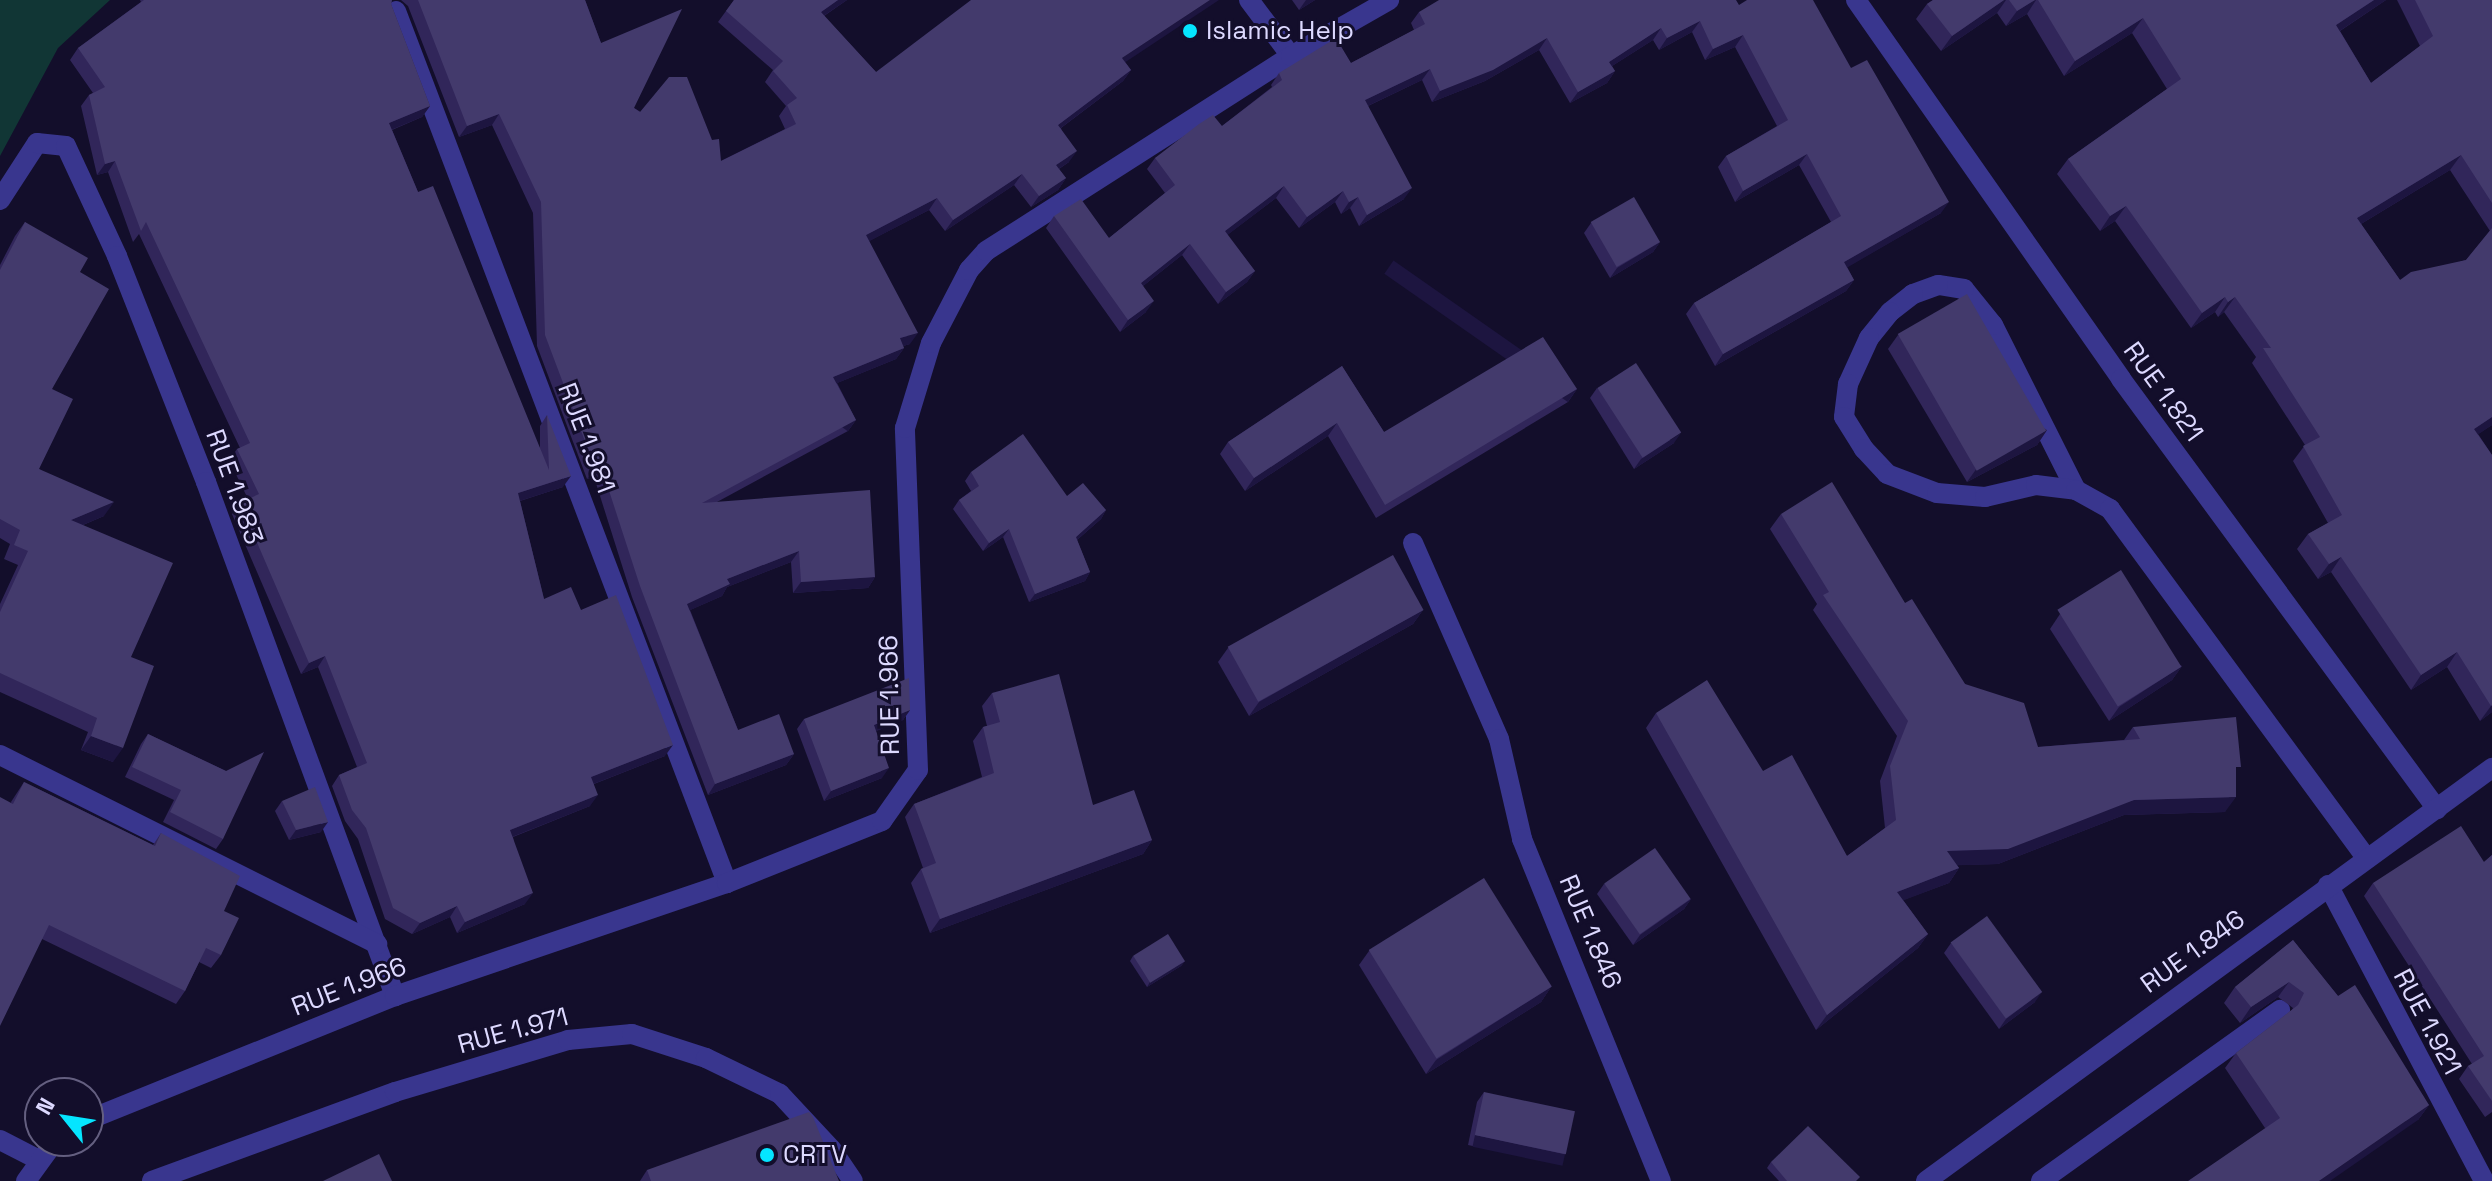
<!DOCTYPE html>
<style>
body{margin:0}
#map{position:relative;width:2492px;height:1181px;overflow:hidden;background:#130e2b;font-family:"Space Grotesk",sans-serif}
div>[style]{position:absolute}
.green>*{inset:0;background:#113635}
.lane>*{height:20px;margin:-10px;padding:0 10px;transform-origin:10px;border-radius:10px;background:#39368e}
.street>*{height:20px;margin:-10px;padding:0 10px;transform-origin:10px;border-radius:10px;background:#39368e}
.wall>*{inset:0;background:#31265a}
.shaded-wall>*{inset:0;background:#1d1540;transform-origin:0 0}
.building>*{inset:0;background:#433a6c;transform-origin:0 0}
.dots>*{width:22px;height:22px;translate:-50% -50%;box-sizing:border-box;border:4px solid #130e2b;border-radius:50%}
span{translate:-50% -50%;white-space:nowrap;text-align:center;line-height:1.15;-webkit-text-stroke:6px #130e2b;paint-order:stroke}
.poi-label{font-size:26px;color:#ddd9ff}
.left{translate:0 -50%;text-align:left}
.street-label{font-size:26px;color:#ddd9ff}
.north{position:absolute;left:24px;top:1077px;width:80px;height:80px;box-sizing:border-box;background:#130e2b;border:2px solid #645f80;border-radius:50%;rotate:300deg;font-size:22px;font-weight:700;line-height:32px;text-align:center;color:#ddd9ff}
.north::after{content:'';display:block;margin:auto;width:28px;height:36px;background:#05e5ff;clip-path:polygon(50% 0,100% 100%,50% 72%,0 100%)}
</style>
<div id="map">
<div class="green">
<i style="clip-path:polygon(0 0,110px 0,58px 48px,0 156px)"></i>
</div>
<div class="lane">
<i style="left:2076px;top:490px;width:185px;rotate:-116.7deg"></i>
<i style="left:1993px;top:325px;width:46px;rotate:-128.9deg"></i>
<i style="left:1964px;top:289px;width:26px;rotate:-171deg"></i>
<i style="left:1938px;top:285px;width:27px;rotate:160deg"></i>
<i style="left:1913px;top:294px;width:29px;rotate:142deg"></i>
<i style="left:1890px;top:312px;width:33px;rotate:129deg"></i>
<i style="left:1869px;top:338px;width:51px;rotate:114.5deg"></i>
<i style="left:1848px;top:384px;width:33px;rotate:97deg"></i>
<i style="left:1844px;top:417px;width:38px;rotate:58deg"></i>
<i style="left:1864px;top:449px;width:34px;rotate:47deg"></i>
<i style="left:1887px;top:474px;width:53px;rotate:20.8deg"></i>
<i style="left:1937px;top:493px;width:48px;rotate:4.8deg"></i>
<i style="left:1985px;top:497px;width:52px;rotate:-13.2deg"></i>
<i style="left:2036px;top:485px;width:40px;rotate:7.1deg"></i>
<i style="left:2076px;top:490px;width:39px;rotate:29deg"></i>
<i style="left:2110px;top:509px;width:434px;rotate:53.7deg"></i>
<i style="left:152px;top:1181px;width:259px;rotate:-20.1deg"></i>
<i style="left:395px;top:1092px;width:181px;rotate:-16.7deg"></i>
<i style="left:568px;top:1040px;width:64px;rotate:-5.4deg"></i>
<i style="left:632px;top:1034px;width:78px;rotate:18deg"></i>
<i style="left:706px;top:1058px;width:82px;rotate:25.9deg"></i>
<i style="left:780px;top:1094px;width:76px;rotate:47.1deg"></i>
<i style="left:832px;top:1150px;width:37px;rotate:56deg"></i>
<i style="left:2041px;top:1181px;width:294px;rotate:-35.6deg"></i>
</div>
<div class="street">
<i style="left:1249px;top:0;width:70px;rotate:53.1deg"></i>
<i style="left:1856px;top:0;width:462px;rotate:55deg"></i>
<i style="left:2121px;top:379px;width:534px;rotate:53.69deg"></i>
<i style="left:396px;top:11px;width:933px;rotate:69.21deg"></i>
<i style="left:0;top:200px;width:68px;rotate:-57deg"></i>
<i style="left:37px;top:143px;width:29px;rotate:6deg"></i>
<i style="left:66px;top:146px;width:121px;rotate:65.1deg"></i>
<i style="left:117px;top:256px;width:243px;rotate:68.5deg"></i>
<i style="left:206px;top:482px;width:548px;rotate:69.81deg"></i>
<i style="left:1413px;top:543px;width:214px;rotate:66.3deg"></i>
<i style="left:1499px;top:739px;width:103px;rotate:77deg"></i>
<i style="left:1522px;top:839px;width:369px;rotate:67.9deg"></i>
<i style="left:0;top:755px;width:422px;rotate:26.6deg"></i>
<i style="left:2328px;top:885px;width:335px;rotate:62.2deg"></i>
<i style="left:88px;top:1120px;width:331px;rotate:-22deg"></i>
<i style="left:395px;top:996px;width:351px;rotate:-18.8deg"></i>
<i style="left:727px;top:883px;width:167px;rotate:-21.8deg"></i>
<i style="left:882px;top:821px;width:62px;rotate:-54.8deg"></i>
<i style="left:918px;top:770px;width:342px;rotate:-92.2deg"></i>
<i style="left:905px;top:428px;width:89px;rotate:-73deg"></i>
<i style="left:931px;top:343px;width:82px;rotate:-62.5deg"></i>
<i style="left:969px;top:270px;width:25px;rotate:-48deg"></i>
<i style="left:986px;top:251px;width:362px;rotate:-32.6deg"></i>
<i style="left:1291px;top:56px;width:113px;rotate:-29.7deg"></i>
<i style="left:0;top:1140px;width:42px;rotate:27.2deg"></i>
<i style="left:26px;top:1181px;width:49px;rotate:-54.1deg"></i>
<i style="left:1926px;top:1181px;width:701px;rotate:-36.12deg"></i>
</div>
<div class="wall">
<i style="clip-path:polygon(140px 0,394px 0,392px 0,391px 4px,430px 106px,422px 117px,392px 130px,418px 192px,540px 449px,540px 426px,547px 415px,563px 487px,520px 501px,544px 599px,581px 610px,665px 756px,594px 784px,590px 806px,513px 837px,525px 904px,457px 933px,450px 917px,412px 934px,385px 919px,358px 839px,345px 821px,332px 786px,339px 775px,357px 767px,318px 667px,301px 674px,232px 514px,240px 503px,248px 499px,229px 460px,237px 449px,240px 448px,139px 234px,133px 242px,108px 172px,97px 175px,81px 106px,89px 95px,93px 93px,70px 60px,78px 48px,141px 2px)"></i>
<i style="clip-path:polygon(401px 0,585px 0,601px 43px,634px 108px,721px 161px,785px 129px,779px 116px,786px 106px,765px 82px,773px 70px,718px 22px,734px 0,847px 0,824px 16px,876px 72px,1125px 62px,1131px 70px,1123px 81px,1061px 128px,1069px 162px,1059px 169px,1066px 178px,1058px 190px,1031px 207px,1014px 185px,945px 231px,929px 210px,869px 241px,910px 344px,903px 346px,904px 348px,896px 359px,837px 383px,856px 420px,848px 431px,717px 502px,875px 577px,868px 588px,793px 593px,791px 562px,727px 587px,722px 596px,690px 610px,738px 730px,794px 754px,786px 765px,708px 795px,632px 597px,594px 477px,587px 479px,537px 346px,533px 213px,492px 125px,459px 137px,408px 6px)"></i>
<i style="clip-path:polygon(1292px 0,1315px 0,1299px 10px)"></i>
<i style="clip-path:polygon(evenodd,1933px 0,2386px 0,2340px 31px,2371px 83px,2420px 46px,2397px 0,2492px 0,2492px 425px,2478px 434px,2492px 455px,2492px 712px,2480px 721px,2447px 667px,2411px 690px,2331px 572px,2318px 579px,2297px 549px,2308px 534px,2328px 523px,2293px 461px,2305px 445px,2252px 363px,2256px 357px,2224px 312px,2218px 317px,2215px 312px,2191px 328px,2115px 221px,2100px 231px,2057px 174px,2068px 159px,2167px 89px,2132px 33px,2064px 76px,2027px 14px,2006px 26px,1997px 13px,1941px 51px,1916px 19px,1927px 4px,1933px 0,2450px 170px,2490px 231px,2466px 260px,2400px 280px,2361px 224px,2450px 170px)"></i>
<i style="clip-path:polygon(1739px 5px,1851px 68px,1941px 213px,1847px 267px,1854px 280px,1846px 291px,1715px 366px,1686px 314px,1694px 303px,1831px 222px,1799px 165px,1735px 202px,1718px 167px,1726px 156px,1777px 126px,1735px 47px,1705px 60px,1692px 32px,1659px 50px,1653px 40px,1612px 66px,1615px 71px,1607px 83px,1570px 103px,1539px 50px,1485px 81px,1432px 102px,1422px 80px,1368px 106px,1404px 199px,1359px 226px,1350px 208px,1341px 214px,1335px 202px,1299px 228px,1276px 198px,1227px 235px,1255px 271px,1247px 282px,1218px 304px,1182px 255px,1143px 286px,1146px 312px,1120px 332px,1046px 228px,1054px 216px,1109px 238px,1165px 193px,1147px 169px,1155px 158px,1222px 126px,1272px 87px,1271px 85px,1279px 73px,1351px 63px,1414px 30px,1411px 23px,1419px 12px)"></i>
<i style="clip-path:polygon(25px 222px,80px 272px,52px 389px,39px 469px,104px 516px,83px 525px,131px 657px,113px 762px,81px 750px,88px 732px,0 692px,0 604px,18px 565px,4px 559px,10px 544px,0 538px,0 265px,15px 236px)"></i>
<i style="clip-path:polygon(1591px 223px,1660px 242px,1653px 252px,1610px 278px,1584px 233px)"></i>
<i style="clip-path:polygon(1898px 335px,2047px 430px,2037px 445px,1967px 482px,1888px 349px)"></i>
<i style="clip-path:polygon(1342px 366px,1384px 432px,1577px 389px,1568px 402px,1376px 518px,1328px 436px,1245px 491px,1220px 454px,1228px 442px)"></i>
<i style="clip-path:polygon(1597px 388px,1674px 443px,1634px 469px,1590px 398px)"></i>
<i style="clip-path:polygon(971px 472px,1067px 496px,1106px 510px,1101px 519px,1077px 540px,1090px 572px,1085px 581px,1029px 602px,1003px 537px,983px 551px,953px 509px,959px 500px,971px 491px,965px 481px)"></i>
<i style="clip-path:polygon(1781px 514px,1905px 603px,1965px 684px,2038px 747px,2124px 740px,2133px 727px,2236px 773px,2225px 812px,2124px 815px,1998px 864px,1957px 865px,1959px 868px,1949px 883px,1903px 900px,1928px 934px,1918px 948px,1816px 1030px,1646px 728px,1656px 713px,1763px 771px,1847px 856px,1885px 828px,1880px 781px,1897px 736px,1813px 610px,1817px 604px,1770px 529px)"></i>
<i style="clip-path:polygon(1423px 610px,1413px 624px,1249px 716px,1218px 662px,1228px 648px)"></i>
<i style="clip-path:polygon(2060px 614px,2182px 666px,2172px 680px,2109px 721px,2050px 629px)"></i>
<i style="clip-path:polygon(992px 693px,1093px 805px,1152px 840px,1143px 854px,930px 933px,911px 883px,921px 869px,923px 868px,905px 817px,914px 804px,982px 777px,973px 741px,983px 727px,987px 726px,982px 706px)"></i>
<i style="clip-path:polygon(910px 710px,903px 720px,876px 731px,882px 778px,824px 801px,797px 729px,804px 719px)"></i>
<i style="clip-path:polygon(148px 734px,226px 771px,223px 839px,216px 849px,163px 822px,174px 800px,125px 777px,141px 744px)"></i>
<i style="clip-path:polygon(24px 782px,153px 845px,161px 833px,224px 911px,221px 955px,211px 968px,199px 962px,185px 991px,176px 1004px,42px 939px,11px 802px)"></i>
<i style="clip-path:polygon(282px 801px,321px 832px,289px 840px,275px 811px)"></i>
<i style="clip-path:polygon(2492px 855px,2492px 1112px,2485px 1117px,2459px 1079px,2468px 1066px,2472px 1064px,2364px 896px,2373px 883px,2484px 862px)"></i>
<i style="clip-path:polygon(1604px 884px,1691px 899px,1684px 909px,1633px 945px,1597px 894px)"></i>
<i style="clip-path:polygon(2293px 940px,2338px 996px,2429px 1105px,2418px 1120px,2265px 1128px,2225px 1068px,2236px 1053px,2292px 1010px,2293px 1008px,2278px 997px,2240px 1023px,2224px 1003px,2235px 987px)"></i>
<i style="clip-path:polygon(1951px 943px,2035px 1002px,1999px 1029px,1944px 953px)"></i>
<i style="clip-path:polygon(1369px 951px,1551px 987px,1541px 1002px,1426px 1074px,1359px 965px)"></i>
<i style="clip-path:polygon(1133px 956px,1185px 961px,1181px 966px,1147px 987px,1130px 961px)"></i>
<i style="clip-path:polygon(1484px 1092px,1565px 1154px,1558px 1164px,1468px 1145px,1477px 1102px)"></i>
<i style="clip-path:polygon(1771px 1162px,1857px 1181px,1779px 1181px,1767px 1168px)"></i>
<i style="clip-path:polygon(647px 1170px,839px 1181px,640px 1181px)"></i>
</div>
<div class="shaded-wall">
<i style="clip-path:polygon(838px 0,847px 0,813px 23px,821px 12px)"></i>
<i style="clip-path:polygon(1210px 0,1219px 0,1115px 69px,1122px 58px)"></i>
<i style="clip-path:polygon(1306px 0,1315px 0,1299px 10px)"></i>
<i style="clip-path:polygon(2004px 0,2006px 0,1997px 13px,1941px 51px,1952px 36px)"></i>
<i style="clip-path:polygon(2035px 0,2036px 0,2027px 14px,2006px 26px,2017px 11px)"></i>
<i style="clip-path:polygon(2374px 0,2386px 0,2326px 40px,2336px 25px)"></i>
<i style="clip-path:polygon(2143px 18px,2132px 33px,2064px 76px,2075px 61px)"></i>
<i style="clip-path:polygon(1700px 21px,1692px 32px,1659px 50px,1667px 38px)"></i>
<i style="clip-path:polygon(1661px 28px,1653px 40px,1601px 73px,1609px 62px)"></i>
<i style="clip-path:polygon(1743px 35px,1735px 47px,1705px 60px,1713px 49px)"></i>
<i style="clip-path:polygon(1547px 38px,1539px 50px,1485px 81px,1432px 102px,1440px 91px)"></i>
<i style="clip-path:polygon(1430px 69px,1422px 80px,1357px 111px,1365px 100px)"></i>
<i style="clip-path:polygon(1131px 70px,1123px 81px,1050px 136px,1058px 125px)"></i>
<i style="clip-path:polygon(1615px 71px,1607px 83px,1570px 103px,1578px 92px)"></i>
<i style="clip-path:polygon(430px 106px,422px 117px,381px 134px,389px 123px)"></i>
<i style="clip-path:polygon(499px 114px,492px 125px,459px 137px,467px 126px)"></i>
<i style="clip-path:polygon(1077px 151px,1069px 162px,1048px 176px,1056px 165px)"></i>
<i style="clip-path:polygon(1807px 154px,1799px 165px,1735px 202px,1743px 191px)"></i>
<i style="clip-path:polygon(2461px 155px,2450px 170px,2346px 233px,2357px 218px)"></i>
<i style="clip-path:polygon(115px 161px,108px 172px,97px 175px,105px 164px)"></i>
<i style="clip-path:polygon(1022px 174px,1014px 185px,945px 231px,953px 220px)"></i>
<i style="clip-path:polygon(1066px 178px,1058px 190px,1031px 207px,1039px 196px)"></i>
<i style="clip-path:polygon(1284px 186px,1276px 198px,1217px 243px,1225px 231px)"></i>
<i style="clip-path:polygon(1412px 188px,1404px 199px,1359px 226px,1367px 215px)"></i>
<i style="clip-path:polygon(1343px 191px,1335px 202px,1299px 228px,1307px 217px)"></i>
<i style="clip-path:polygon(1358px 197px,1350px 208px,1341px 214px,1349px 202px)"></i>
<i style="clip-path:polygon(937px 198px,929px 210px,858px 247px,866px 235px)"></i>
<i style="clip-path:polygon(1949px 202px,1941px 213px,1836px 274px,1844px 262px)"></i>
<i style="clip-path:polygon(2126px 206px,2115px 221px,2100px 231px,2110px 216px)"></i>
<i style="clip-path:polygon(1660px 242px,1653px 252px,1610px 278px,1617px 268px)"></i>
<i style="clip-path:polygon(1190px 244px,1182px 255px,1133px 294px,1141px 283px)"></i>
<i style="clip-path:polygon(1255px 271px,1247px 282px,1218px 304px,1226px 292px)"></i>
<i style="clip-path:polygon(1854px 280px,1846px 291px,1715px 366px,1723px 354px)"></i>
<i style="clip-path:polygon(2225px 297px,2215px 312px,2191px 328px,2202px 313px)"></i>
<i style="clip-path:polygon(2235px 297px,2224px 312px,2218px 317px,2228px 302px)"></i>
<i style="clip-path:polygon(1154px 301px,1146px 312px,1120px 332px,1128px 320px)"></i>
<i style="clip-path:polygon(918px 333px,910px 344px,892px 349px,900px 338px)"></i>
<i style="clip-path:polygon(904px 348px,896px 359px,825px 388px,833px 377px)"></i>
<i style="left:1577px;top:389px;width:16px;height:224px;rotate:125deg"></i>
<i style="clip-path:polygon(2492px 417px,2492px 425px,2464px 444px,2474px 429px)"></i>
<i style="left:856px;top:420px;width:14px;height:175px;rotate:126deg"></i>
<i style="clip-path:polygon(1337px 423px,1328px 436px,1245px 491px,1254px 478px)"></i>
<i style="clip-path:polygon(2047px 430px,2037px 445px,1967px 482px,1977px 468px)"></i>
<i style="clip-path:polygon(1681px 433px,1674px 443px,1634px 469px,1641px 459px)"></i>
<i style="clip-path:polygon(601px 466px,594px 477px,587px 479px,595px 468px)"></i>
<i style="clip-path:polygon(571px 476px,563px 487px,510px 504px,518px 493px)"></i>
<i style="clip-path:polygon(114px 502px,104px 516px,61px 534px,71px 520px)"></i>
<i style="clip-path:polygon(1106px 510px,1101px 519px,1070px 546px,1076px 537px)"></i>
<i style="clip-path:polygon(1009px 529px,1003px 537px,983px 551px,989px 543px)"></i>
<i style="clip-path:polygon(799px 551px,791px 562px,727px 587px,722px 596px,679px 615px,687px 604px,727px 579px)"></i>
<i style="clip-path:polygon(2341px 557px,2331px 572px,2318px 579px,2329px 564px)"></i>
<i style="clip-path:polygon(1090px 572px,1085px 581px,1029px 602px,1035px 594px)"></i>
<i style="clip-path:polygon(875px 577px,868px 588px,793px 593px,801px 582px)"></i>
<i style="clip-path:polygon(1423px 610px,1413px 624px,1249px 716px,1259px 702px)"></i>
<i style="clip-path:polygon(2457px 652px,2447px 667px,2411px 690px,2421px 675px)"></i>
<i style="clip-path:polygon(325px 656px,318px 667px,301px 674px,309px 663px)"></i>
<i style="clip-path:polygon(2182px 666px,2172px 680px,2109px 721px,2119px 707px)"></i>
<i style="clip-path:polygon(2492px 705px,2492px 712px,2480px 721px,2491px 706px)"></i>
<i style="clip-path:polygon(910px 710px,903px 720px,867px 735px,874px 725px)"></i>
<i style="clip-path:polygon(91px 736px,123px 748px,113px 762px,81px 750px)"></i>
<i style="clip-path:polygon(673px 745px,665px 756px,583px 788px,591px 777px)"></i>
<i style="clip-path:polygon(794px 754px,786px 765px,708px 795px,715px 784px)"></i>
<i style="clip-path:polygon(889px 768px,882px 778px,824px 801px,831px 791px)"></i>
<i style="clip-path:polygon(598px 795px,590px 806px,502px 841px,510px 830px)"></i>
<i style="clip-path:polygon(2236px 797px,2225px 812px,2124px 815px,1998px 864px,1937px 866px,1947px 851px,2134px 800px)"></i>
<i style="clip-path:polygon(328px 822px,321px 832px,289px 840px,296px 830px)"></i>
<i style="clip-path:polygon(1152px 840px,1143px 854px,930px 933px,940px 919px)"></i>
<i style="clip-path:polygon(1959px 868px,1949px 883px,1886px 907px,1897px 892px)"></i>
<i style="clip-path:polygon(533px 893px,525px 904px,457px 933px,465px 922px)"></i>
<i style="clip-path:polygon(1691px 899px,1684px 909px,1633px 945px,1640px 935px)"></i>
<i style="clip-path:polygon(457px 906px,450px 917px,412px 934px,420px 923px)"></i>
<i style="clip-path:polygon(1928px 934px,1918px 948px,1816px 1030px,1827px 1015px)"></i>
<i style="clip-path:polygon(1185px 961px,1181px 966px,1147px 987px,1150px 982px)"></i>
<i style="clip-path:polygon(2289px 982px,2278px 997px,2240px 1023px,2251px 1007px)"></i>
<i style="clip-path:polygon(1551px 987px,1541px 1002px,1426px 1074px,1436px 1060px)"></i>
<i style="clip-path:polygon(2042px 992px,2035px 1002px,1999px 1029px,2006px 1019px)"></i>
<i style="clip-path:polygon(2429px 1105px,2418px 1120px,2330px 1181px,2319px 1181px)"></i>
<i style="left:1475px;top:1135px;width:92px;height:12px;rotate:12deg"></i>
</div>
<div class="building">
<i style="clip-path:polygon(144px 0,392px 0,391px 4px,430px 106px,389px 123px,418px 192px,433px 186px,549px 470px,547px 415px,571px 476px,518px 493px,544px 599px,571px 587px,581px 610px,616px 595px,673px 745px,591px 777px,598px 795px,510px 830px,533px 893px,465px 922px,457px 906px,420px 923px,393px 908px,366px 828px,352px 810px,339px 775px,367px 763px,325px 656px,309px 663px,240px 503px,259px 494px,237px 449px,250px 443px,146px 222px,141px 231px,115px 161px,105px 164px,89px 95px,105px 87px,78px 48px)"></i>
<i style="clip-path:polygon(418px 0,585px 0,601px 43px,682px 9px,634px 108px,640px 112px,669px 77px,687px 77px,712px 140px,719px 139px,721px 161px,796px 124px,787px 105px,797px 98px,773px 71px,783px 61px,726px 11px,734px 0,838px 0,821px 12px,876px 72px,971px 0,1210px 0,1122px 58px,1131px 70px,1058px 125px,1077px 151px,1056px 165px,1066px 178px,1039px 196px,1022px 174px,953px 220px,937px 198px,866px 235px,918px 333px,900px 338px,904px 348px,833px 377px,856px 420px,702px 503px,870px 490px,875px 577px,801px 582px,799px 551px,727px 579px,730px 584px,687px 604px,738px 730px,779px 714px,794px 754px,715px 784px,640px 586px,601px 466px,595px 468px,545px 335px,541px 202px,499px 114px,467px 126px)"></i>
<i style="clip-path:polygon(1439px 0,1736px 0,1739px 5px,1747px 0,1813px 0,1851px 68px,1867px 60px,1949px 202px,1844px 262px,1854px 280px,1723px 354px,1694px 303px,1841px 216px,1807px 154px,1743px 191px,1726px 156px,1788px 120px,1743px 35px,1713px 49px,1700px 21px,1667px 38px,1661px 28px,1609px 62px,1615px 71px,1578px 92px,1547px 38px,1493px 70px,1440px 91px,1430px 69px,1365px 100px,1412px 188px,1367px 215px,1358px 197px,1349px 202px,1343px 191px,1307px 217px,1284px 186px,1225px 231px,1255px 271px,1226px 292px,1190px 244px,1141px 283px,1154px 301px,1128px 320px,1054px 216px,1081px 199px,1109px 238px,1175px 185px,1155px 158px,1199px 124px,1213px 115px,1222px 126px,1282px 80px,1279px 73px,1336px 38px,1351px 63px,1425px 24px,1419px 12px)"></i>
<i style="clip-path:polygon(1933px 0,2004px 0,1952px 36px,1927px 4px)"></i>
<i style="clip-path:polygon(2009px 0,2035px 0,2017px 11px)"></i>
<i style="clip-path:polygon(2038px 0,2374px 0,2336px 25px,2371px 83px,2433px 36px,2415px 0,2492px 0,2492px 203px,2461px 155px,2357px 218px,2400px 280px,2411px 272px,2466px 260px,2492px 228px,2492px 417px,2474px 429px,2492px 455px,2492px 705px,2491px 706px,2457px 652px,2421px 675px,2341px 557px,2329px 564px,2308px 534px,2342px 515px,2303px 446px,2320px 437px,2263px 348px,2271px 348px,2235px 297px,2228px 302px,2225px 297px,2202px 313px,2126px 206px,2110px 216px,2068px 159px,2181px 79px,2143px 18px,2075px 61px)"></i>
<i style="left:1634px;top:197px;width:52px;height:50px;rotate:60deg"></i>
<i style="clip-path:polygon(25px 222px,88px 258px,80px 272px,109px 289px,52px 389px,73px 399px,39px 469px,114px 502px,71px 520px,173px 563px,131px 657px,154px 666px,123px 748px,91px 736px,97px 718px,0 673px,0 612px,28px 551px,14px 545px,20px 530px,0 519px,0 270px)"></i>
<i style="left:1967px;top:294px;width:158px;height:80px;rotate:60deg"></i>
<i style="clip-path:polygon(1543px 337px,1577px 389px,1385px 505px,1337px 423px,1254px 478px,1228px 442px,1342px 366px,1384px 432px)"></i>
<i style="left:1636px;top:363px;width:83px;height:46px;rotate:57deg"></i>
<i style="clip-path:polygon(1023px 434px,1067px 496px,1083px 483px,1106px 510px,1076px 537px,1090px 572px,1035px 594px,1009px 529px,989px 543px,959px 500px,979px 486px,971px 472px)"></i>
<i style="clip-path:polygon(1832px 482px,1905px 603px,1912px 599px,1965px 684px,2024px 703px,2038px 747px,2140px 739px,2133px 727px,2236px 717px,2241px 767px,2236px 767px,2236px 797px,2134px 800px,2008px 849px,1947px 851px,1959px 868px,1897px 892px,1928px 934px,1827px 1015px,1656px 713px,1707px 680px,1763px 771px,1792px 755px,1847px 856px,1896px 820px,1890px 766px,1908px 721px,1823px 595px,1829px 592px,1781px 514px)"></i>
<i style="left:1393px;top:555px;width:63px;height:189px;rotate:61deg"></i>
<i style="left:2121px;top:570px;width:114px;height:75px;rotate:58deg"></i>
<i style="clip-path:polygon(1059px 674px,1093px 805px,1134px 790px,1152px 840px,940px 919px,921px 869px,936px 863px,914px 804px,994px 773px,983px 727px,1000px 722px,992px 693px)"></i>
<i style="clip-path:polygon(909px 678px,910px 710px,874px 725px,889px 768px,831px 791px,804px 719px)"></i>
<i style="clip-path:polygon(148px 734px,226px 771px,264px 752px,223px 839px,170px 812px,181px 790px,132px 767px)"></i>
<i style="clip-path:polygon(24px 782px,155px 846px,161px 833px,240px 876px,224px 911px,239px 918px,221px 955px,206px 948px,185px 991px,49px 925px,0 1026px,0 797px,13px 804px)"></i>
<i style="clip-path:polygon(315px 787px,328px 822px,296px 830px,282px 801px)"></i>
<i style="clip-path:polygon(2461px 826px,2484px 862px,2492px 855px,2492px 1101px,2468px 1066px,2484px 1056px,2373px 883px)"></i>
<i style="left:1655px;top:848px;width:62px;height:62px;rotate:55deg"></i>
<i style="left:1484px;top:878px;width:128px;height:136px;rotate:58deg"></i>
<i style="left:1987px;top:916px;width:94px;height:45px;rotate:54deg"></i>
<i style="left:1168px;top:934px;width:32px;height:41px;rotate:58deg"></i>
<i style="clip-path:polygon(2293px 940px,2338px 996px,2355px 985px,2429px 1105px,2319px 1181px,2188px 1181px,2280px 1118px,2236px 1053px,2298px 1005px,2304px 993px,2289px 982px,2251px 1007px,2235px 987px)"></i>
<i style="left:1484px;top:1092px;width:93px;height:44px;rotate:12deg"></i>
<i style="clip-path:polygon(809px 1112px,813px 1117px,839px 1181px,651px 1181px,647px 1170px)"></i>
<i style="clip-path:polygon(1808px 1126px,1860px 1177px,1856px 1181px,1787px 1181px,1771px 1162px)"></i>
<i style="clip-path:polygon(379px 1154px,392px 1181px,323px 1181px)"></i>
</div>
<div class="dots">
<i style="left:1190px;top:31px;background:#05e5ff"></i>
<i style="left:767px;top:1155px;background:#05e5ff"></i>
</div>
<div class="poi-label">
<span class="left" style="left:1206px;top:31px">Islamic Help</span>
<span class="left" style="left:783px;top:1155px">CRTV</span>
</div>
<div class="street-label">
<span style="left:2163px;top:392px;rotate:54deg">RUE 1.821</span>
<span style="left:586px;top:438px;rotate:69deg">RUE 1.981</span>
<span style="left:234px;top:487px;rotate:70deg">RUE 1.983</span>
<span style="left:890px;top:695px;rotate:-91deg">RUE 1.966</span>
<span style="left:1590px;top:932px;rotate:67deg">RUE 1.846</span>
<span style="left:2193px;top:952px;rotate:-36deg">RUE 1.846</span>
<span style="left:349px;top:987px;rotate:-21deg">RUE 1.966</span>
<span style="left:2427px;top:1022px;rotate:62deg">RUE 1.921</span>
<span style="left:513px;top:1031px;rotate:-15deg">RUE 1.971</span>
</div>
<div class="north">N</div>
</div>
